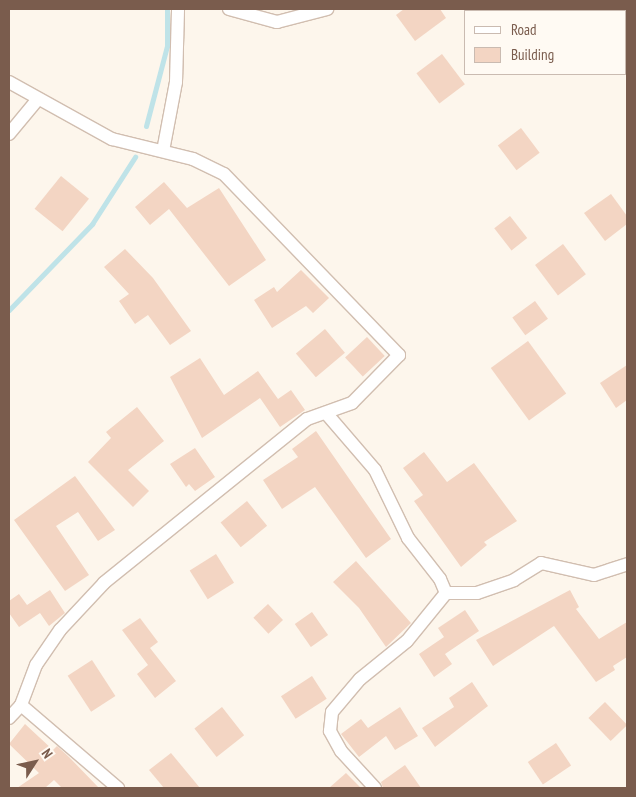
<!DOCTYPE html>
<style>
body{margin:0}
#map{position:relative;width:636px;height:797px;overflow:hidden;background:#fdf6ec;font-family:"PT Sans Narrow",sans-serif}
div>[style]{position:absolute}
.stream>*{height:5px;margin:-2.5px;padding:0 2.5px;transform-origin:2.5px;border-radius:2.5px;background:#bfe3e8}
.building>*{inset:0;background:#f3d5c3;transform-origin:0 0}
.roads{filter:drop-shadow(1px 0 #d1beb0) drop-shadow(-1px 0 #d1beb0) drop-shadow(0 1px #d1beb0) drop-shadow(0 -1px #d1beb0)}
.minor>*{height:12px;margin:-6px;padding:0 6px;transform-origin:6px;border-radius:6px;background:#fff}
span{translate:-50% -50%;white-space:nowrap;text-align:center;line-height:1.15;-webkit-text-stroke:4px #fffaf3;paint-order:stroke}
.frame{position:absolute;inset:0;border:10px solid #7a5c4d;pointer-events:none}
.legend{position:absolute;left:464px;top:10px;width:162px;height:65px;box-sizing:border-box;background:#fffaf3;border:1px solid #cabbb1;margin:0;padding:6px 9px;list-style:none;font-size:15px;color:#7a5c4d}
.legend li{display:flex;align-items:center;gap:10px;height:25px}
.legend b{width:25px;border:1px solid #cabbb1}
.north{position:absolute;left:10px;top:737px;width:50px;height:50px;-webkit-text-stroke:4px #fffaf3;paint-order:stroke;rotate:55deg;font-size:14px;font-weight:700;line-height:20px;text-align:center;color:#7a5c4d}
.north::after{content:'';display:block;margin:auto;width:18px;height:22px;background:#7a5c4d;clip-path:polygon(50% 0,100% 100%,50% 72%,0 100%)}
</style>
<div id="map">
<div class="stream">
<i style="left:146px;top:126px;width:83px;rotate:-75.3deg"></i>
<i style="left:167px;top:46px;width:37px;rotate:-90deg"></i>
<i style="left:9px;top:310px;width:120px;rotate:-46deg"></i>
<i style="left:92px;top:224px;width:80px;rotate:-57.3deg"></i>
</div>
<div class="building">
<i style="clip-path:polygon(404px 9px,440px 9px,446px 18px,415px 41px,396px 15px)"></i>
<i style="left:442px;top:54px;width:38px;height:32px;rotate:53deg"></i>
<i style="left:521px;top:128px;width:31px;height:29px;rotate:53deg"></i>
<i style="left:61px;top:176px;width:36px;height:42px;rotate:39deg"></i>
<i style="clip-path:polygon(164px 182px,187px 208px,219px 188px,266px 260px,229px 286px,169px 209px,150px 225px,135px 207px)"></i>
<i style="clip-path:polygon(611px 194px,627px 216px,627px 224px,605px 241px,584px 213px)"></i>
<i style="left:510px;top:216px;width:28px;height:20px;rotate:52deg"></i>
<i style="left:563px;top:244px;width:38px;height:35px;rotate:53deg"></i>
<i style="clip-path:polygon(125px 249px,153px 278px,191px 331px,170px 345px,148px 315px,135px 324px,119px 301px,129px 294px,104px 267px)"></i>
<i style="clip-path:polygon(301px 270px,329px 298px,313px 313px,306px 306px,272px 328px,254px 300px,274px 287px,277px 292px)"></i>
<i style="left:535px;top:301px;width:22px;height:28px;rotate:54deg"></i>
<i style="left:325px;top:329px;width:31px;height:38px;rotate:50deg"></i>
<i style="left:367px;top:337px;width:26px;height:30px;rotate:47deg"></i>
<i style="left:528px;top:341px;width:65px;height:46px;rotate:54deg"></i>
<i style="clip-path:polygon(200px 358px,224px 395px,258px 371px,278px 399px,291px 390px,305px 410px,280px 427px,260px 398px,202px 438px,170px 377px)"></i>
<i style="clip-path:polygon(627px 365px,627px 400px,616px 408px,600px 383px)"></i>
<i style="clip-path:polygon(137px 407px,164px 441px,128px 470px,149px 491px,133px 507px,88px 462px,111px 438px,106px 432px)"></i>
<i style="clip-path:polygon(316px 431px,391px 539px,366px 558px,315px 487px,282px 509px,263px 480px,298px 457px,292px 449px)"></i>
<i style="clip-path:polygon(195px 448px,215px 477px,195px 491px,189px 484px,186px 487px,170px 464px)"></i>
<i style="clip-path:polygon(424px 452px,447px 482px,474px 463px,517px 521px,484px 542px,487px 545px,461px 567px,414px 501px,423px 495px,403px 468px)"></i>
<i style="clip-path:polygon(75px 476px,115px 530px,98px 541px,78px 512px,56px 526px,89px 575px,65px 591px,14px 520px)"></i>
<i style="left:247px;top:501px;width:32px;height:34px;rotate:51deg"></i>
<i style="left:216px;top:554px;width:34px;height:31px;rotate:58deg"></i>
<i style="clip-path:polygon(356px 561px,411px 623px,386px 647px,359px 608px,333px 582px)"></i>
<i style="clip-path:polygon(50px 590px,65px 613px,49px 626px,40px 613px,19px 627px,9px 613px,9px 601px,19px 594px,27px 605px)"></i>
<i style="clip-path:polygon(570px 590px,579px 607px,576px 609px,599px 639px,627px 622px,627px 657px,613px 666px,615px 670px,596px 682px,554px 626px,493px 666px,476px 640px)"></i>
<i style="left:268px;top:604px;width:22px;height:20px;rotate:47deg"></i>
<i style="clip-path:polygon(465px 610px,479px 631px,445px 654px,452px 664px,434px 677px,419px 654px,444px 637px,438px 628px)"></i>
<i style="left:312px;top:612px;width:28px;height:21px;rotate:55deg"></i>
<i style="clip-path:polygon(140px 618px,158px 642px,150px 648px,176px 681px,155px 698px,137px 674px,148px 665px,122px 630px)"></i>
<i style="left:92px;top:660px;width:43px;height:29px;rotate:57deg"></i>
<i style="left:312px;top:676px;width:27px;height:37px;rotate:57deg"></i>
<i style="clip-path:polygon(472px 682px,488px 706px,435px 747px,422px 728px,454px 707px,449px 698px)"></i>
<i style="left:605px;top:702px;width:32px;height:23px;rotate:46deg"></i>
<i style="left:222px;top:707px;width:36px;height:35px;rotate:52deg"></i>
<i style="clip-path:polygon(400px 707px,418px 736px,395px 750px,386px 736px,359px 757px,341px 734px,361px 719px,368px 728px)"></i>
<i style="clip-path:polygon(25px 724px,53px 750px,57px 746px,69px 757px,99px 788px,62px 788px,54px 780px,45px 788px,17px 788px,39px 773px,9px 744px)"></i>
<i style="left:556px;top:743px;width:27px;height:34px;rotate:56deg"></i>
<i style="clip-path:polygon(171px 753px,200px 788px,164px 788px,149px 770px)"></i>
<i style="clip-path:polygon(405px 765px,421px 788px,383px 788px,381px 782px)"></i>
<i style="clip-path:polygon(346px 773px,361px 788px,329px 788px)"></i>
</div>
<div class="roads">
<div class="minor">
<i style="left:229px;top:9px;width:50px;rotate:15.2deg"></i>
<i style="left:277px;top:22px;width:52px;rotate:-14.6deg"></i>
<i style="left:9px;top:82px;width:118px;rotate:29deg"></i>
<i style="left:112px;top:139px;width:83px;rotate:13.9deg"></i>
<i style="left:193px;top:159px;width:34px;rotate:26deg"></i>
<i style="left:224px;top:174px;width:252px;rotate:46deg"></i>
<i style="left:399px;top:355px;width:67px;rotate:134.4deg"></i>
<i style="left:352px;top:403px;width:48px;rotate:160.4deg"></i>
<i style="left:307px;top:419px;width:261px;rotate:141.1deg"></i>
<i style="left:104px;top:583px;width:64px;rotate:133.1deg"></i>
<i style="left:60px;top:630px;width:42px;rotate:124.4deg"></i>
<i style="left:36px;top:665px;width:43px;rotate:110.6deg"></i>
<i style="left:9px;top:134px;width:45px;rotate:-50.4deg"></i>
<i style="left:163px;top:151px;width:70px;rotate:-79.3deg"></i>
<i style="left:176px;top:82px;width:73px;rotate:-88.4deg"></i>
<i style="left:326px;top:413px;width:75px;rotate:49.3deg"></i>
<i style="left:375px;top:470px;width:76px;rotate:64.1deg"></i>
<i style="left:408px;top:538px;width:52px;rotate:52deg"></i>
<i style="left:440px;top:579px;width:15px;rotate:67deg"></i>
<i style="left:446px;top:593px;width:31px"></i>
<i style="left:477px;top:593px;width:39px;rotate:-19deg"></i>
<i style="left:514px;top:580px;width:32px;rotate:-32deg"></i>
<i style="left:541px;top:563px;width:54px;rotate:12.8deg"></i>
<i style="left:594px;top:575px;width:35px;rotate:-18deg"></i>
<i style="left:9px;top:718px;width:18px;rotate:-47deg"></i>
<i style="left:21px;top:705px;width:128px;rotate:40.6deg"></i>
<i style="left:375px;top:788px;width:50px;rotate:-132.6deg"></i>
<i style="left:341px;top:751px;width:23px;rotate:-119deg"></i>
<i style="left:330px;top:731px;width:19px;rotate:-84deg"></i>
<i style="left:332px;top:712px;width:43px;rotate:-49.7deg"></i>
<i style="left:360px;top:679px;width:60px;rotate:-39deg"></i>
<i style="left:407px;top:641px;width:62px;rotate:-50.9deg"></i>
</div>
</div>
<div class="frame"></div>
<ul class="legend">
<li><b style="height:6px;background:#fff"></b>Road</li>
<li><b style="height:14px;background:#f3d5c3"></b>Building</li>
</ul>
<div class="north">N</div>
</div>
